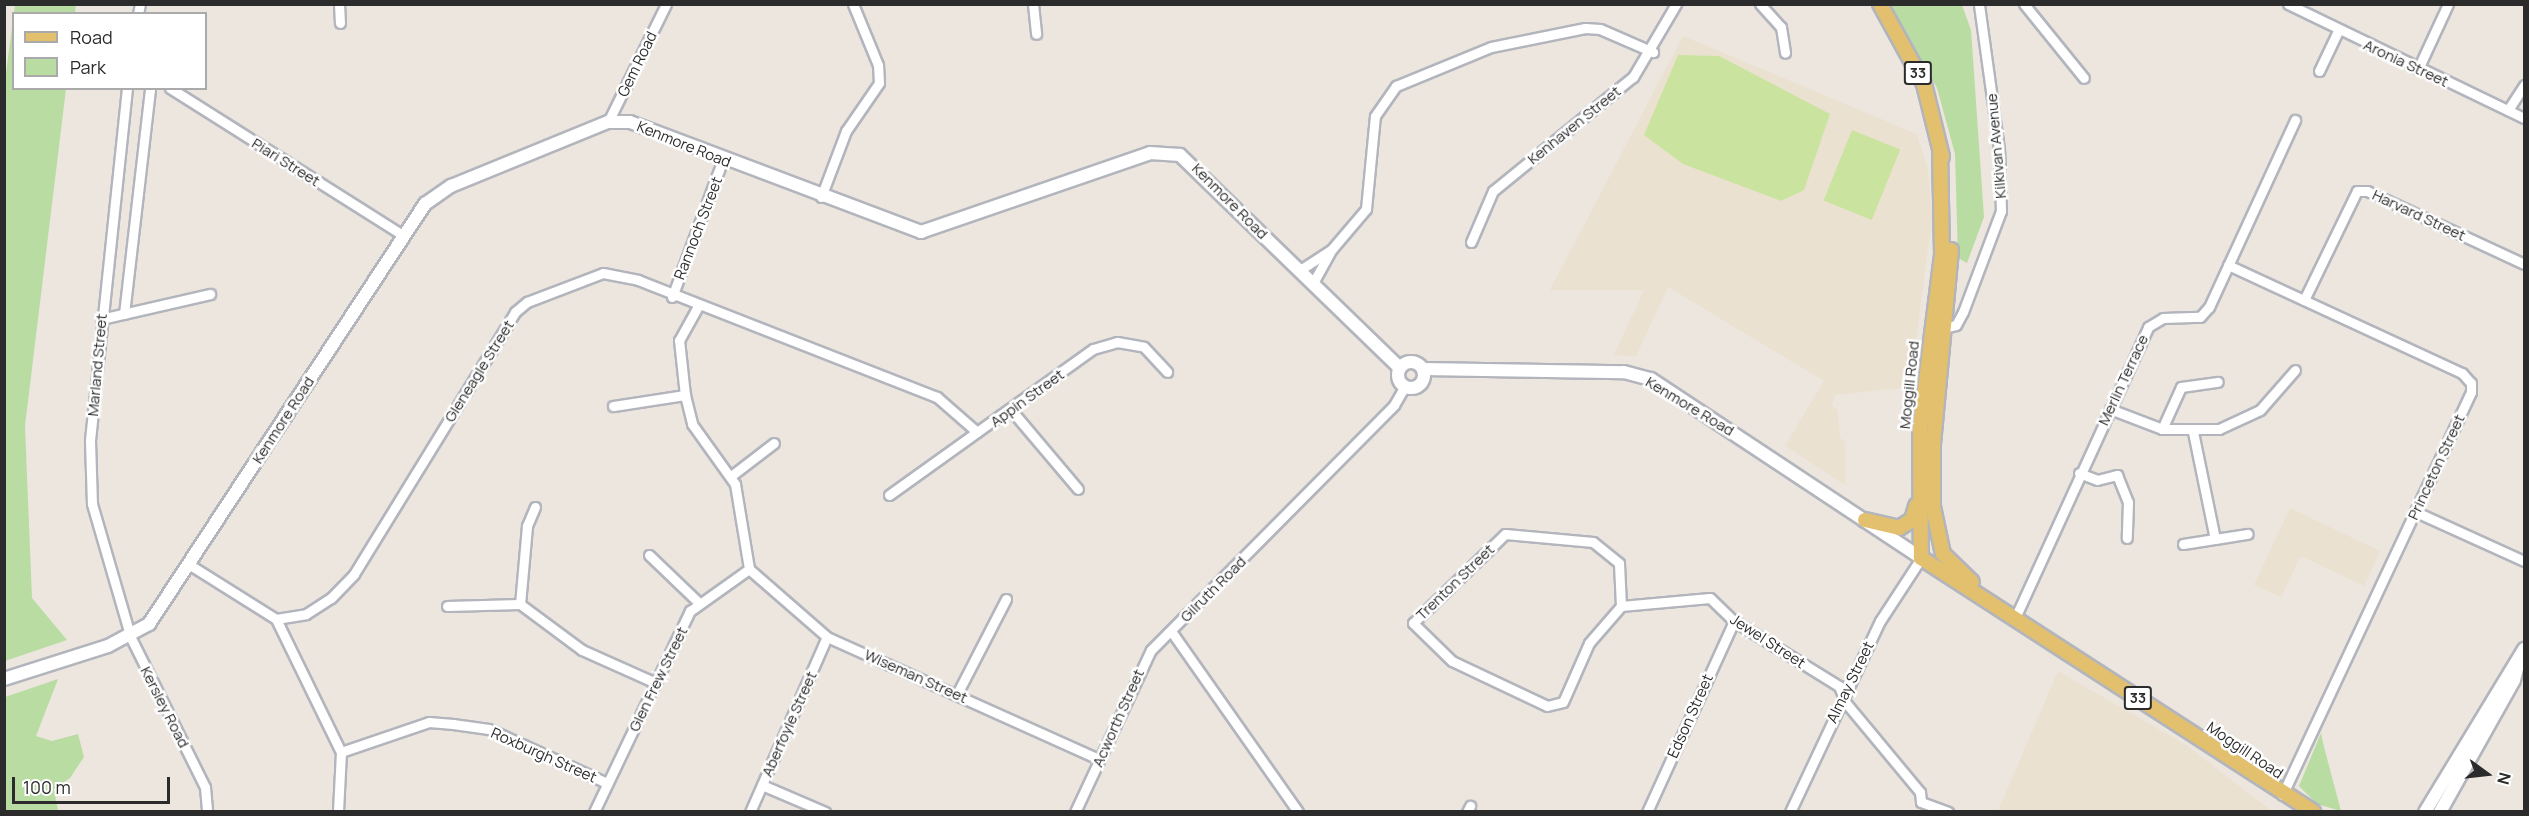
<!DOCTYPE html>
<style>
body{margin:0}
#map{position:relative;width:2529px;height:816px;overflow:hidden;background:#ece6df;font-family:Manrope,sans-serif}
div>[style]{position:absolute}
.education>*{inset:0;background:#ebe1d1}
.green>*{inset:0;background:#b9dca2}
.pitch>*{inset:0;background:#cae39e;transform-origin:0 0}
.roads{filter:drop-shadow(2px 0 #b3b5bd) drop-shadow(-2px 0 #b3b5bd) drop-shadow(0 2px #b3b5bd) drop-shadow(0 -2px #b3b5bd)}
.street>*{height:9px;margin:-4.5px;padding:0 4.5px;transform-origin:4.5px;border-radius:4.5px;background:#fff}
.secondary>*{height:12px;margin:-6px;padding:0 6px;transform-origin:6px;border-radius:6px;background:#fff}
.secondary>.ring{margin:-6px;padding:0;box-sizing:content-box;background:none;border:12px solid #fff;border-radius:50%}
.primary>*{height:14px;margin:-7px;padding:0 7px;transform-origin:7px;border-radius:7px;background:#e3c06d}
span{translate:-50% -50%;white-space:nowrap;text-align:center;line-height:1.15;-webkit-text-stroke:5px #fff;paint-order:stroke}
.shield-label span{padding:2px 4px;background:#fff;border:2px solid;border-radius:4px;-webkit-text-stroke-width:0}
.shield-label{font-size:14px;color:#2b2b2b;font-weight:700}
.street-label{font-size:15px;color:#2b2b2b}
.frame{position:absolute;inset:0;border:6px solid #2b2b2b;pointer-events:none}
.legend{position:absolute;left:12px;top:12px;width:195px;height:78px;box-sizing:border-box;background:#fff;border:2px solid #aaa;margin:0;padding:8px 10px;list-style:none;font-size:18px;color:#2b2b2b}
.legend li{display:flex;align-items:center;gap:12px;height:30px}
.legend b{width:30px;border:2px solid #aaa}
.north{position:absolute;left:2457px;top:744px;width:60px;height:60px;-webkit-text-stroke:4px #fff;paint-order:stroke;rotate:105deg;font-size:16px;font-weight:700;line-height:24px;text-align:center;color:#2b2b2b}
.north::after{content:'';display:block;margin:auto;width:21px;height:27px;background:#2b2b2b;clip-path:polygon(50% 0,100% 100%,50% 72%,0 100%)}
.scale{position:absolute;left:12px;top:777px;width:158px;height:27px;box-sizing:border-box;border:3px solid #2b2b2b;border-top:0;padding-left:8px;font-size:18px;line-height:21px;white-space:nowrap;color:#2b2b2b;-webkit-text-stroke:4px #fff;paint-order:stroke}
</style>
<div id="map">
<div class="education">
<i style="clip-path:polygon(1683px 36px,1917px 134px,1928px 170px,1932px 218px,1910px 387px,1835px 395px,1832px 406px,1838px 410px,1840px 438px,1845px 442px,1845px 485px,1785px 446px,1824px 381px,1668px 287px,1636px 356px,1614px 355px,1644px 290px,1550px 290px)"></i>
<i style="clip-path:polygon(2290px 508px,2380px 551px,2364px 586px,2301px 556px,2281px 597px,2254px 585px)"></i>
<i style="clip-path:polygon(2058px 671px,2186px 745px,2272px 811px,1998px 811px)"></i>
</div>
<div class="green">
<i style="clip-path:polygon(15px 5px,76px 5px,75px 13px,14px 14px,14px 88px,66px 89px,25px 426px,32px 598px,67px 640px,5px 661px,4px 88px)"></i>
<i style="clip-path:polygon(1891px 5px,1962px 5px,1971px 30px,1984px 217px,1967px 263px,1958px 258px,1955px 154px,1937px 88px)"></i>
<i style="clip-path:polygon(58px 679px,36px 736px,52px 741px,78px 734px,84px 757px,70px 778px,54px 789px,58px 811px,5px 811px,5px 697px)"></i>
<i style="clip-path:polygon(2321px 733px,2324px 747px,2341px 811px,2317px 804px,2299px 786px)"></i>
</div>
<div class="pitch">
<i style="clip-path:polygon(1678px 55px,1719px 56px,1830px 114px,1804px 190px,1781px 201px,1683px 164px,1644px 135px)"></i>
<i style="left:1852px;top:130px;width:52px;height:76px;rotate:22deg"></i>
</div>
<div class="roads">
<div class="street">
<i style="left:339px;top:4px;width:19px;rotate:87deg"></i>
<i style="left:1033px;top:4px;width:30px;rotate:84deg"></i>
<i style="left:1760px;top:4px;width:31px;rotate:48deg"></i>
<i style="left:1781px;top:27px;width:26px;rotate:81deg"></i>
<i style="left:2024px;top:4px;width:95px;rotate:51deg"></i>
<i style="left:2288px;top:4px;width:262px;rotate:25.8deg"></i>
<i style="left:138px;top:14px;width:10px;rotate:-79deg"></i>
<i style="left:2418px;top:69px;width:72px;rotate:-65.2deg"></i>
<i style="left:2319px;top:71px;width:44px;rotate:-64.6deg"></i>
<i style="left:127px;top:88px;width:355px;rotate:96deg"></i>
<i style="left:90px;top:441px;width:63px;rotate:88.2deg"></i>
<i style="left:92px;top:504px;width:140px;rotate:73.8deg"></i>
<i style="left:131px;top:638px;width:166px;rotate:63.6deg"></i>
<i style="left:205px;top:787px;width:25px;rotate:85deg"></i>
<i style="left:170px;top:88px;width:273px;rotate:32.3deg"></i>
<i style="left:2508px;top:110px;width:30px;rotate:-57deg"></i>
<i style="left:608px;top:122px;width:131px;rotate:-63.8deg"></i>
<i style="left:821px;top:197px;width:71px;rotate:-69.3deg"></i>
<i style="left:846px;top:131px;width:58px;rotate:-55.5deg"></i>
<i style="left:879px;top:83px;width:18px;rotate:-93deg"></i>
<i style="left:878px;top:65px;width:66px;rotate:-112.3deg"></i>
<i style="left:1471px;top:242px;width:56px;rotate:-66.7deg"></i>
<i style="left:1493px;top:191px;width:181px;rotate:-39.2deg"></i>
<i style="left:1633px;top:77px;width:85px;rotate:-59.5deg"></i>
<i style="left:2228px;top:265px;width:258px;rotate:24.8deg"></i>
<i style="left:2462px;top:373px;width:13px;rotate:48deg"></i>
<i style="left:2471px;top:383px;width:9px;rotate:90deg"></i>
<i style="left:2471px;top:392px;width:445px;rotate:115.1deg"></i>
<i style="left:1300px;top:270px;width:38px;rotate:-33deg"></i>
<i style="left:1332px;top:249px;width:52px;rotate:-49.6deg"></i>
<i style="left:1366px;top:209px;width:93px;rotate:-84.5deg"></i>
<i style="left:1375px;top:116px;width:37px;rotate:-55deg"></i>
<i style="left:1396px;top:86px;width:103px;rotate:-22.3deg"></i>
<i style="left:1491px;top:47px;width:96px;rotate:-11.4deg"></i>
<i style="left:1585px;top:28px;width:15px;rotate:4deg"></i>
<i style="left:1600px;top:29px;width:58px;rotate:23.5deg"></i>
<i style="left:1313px;top:283px;width:37px;rotate:-61deg"></i>
<i style="left:672px;top:297px;width:147px;rotate:-69.7deg"></i>
<i style="left:2304px;top:300px;width:121px;rotate:-64.1deg"></i>
<i style="left:2357px;top:191px;width:10px"></i>
<i style="left:2367px;top:191px;width:173px;rotate:24.9deg"></i>
<i style="left:697px;top:308px;width:37px;rotate:119deg"></i>
<i style="left:679px;top:340px;width:55px;rotate:83.8deg"></i>
<i style="left:685px;top:395px;width:30px;rotate:76deg"></i>
<i style="left:692px;top:424px;width:74px;rotate:54.4deg"></i>
<i style="left:735px;top:484px;width:86px;rotate:80.6deg"></i>
<i style="left:124px;top:314px;width:227px;rotate:-83.4deg"></i>
<i style="left:101px;top:319px;width:112px;rotate:-12.9deg"></i>
<i style="left:1940px;top:329px;width:16px;rotate:-14deg"></i>
<i style="left:1956px;top:325px;width:15px;rotate:-62deg"></i>
<i style="left:1963px;top:312px;width:108px;rotate:-69.4deg"></i>
<i style="left:2001px;top:211px;width:62px;rotate:-91.8deg"></i>
<i style="left:1999px;top:149px;width:146px;rotate:-97.9deg"></i>
<i style="left:613px;top:406px;width:73px;rotate:-8.7deg"></i>
<i style="left:2110px;top:409px;width:56px;rotate:21deg"></i>
<i style="left:2162px;top:429px;width:57px"></i>
<i style="left:2219px;top:429px;width:45px;rotate:-24.9deg"></i>
<i style="left:2260px;top:410px;width:53px;rotate:-48.8deg"></i>
<i style="left:1012px;top:411px;width:102px;rotate:49.8deg"></i>
<i style="left:2162px;top:429px;width:46px;rotate:-65.7deg"></i>
<i style="left:2181px;top:387px;width:37px;rotate:-8deg"></i>
<i style="left:2079px;top:473px;width:19px;rotate:21deg"></i>
<i style="left:2097px;top:480px;width:21px;rotate:-14deg"></i>
<i style="left:2117px;top:475px;width:29px;rotate:68deg"></i>
<i style="left:2128px;top:502px;width:36px;rotate:92deg"></i>
<i style="left:731px;top:476px;width:54px;rotate:-37.5deg"></i>
<i style="left:889px;top:495px;width:251px;rotate:-35.6deg"></i>
<i style="left:1093px;top:349px;width:25px;rotate:-16deg"></i>
<i style="left:1117px;top:342px;width:27px;rotate:10deg"></i>
<i style="left:1144px;top:347px;width:34px;rotate:47deg"></i>
<i style="left:535px;top:507px;width:21px;rotate:113deg"></i>
<i style="left:527px;top:526px;width:78px;rotate:95.1deg"></i>
<i style="left:520px;top:604px;width:77px;rotate:36.6deg"></i>
<i style="left:582px;top:650px;width:81px;rotate:24deg"></i>
<i style="left:2416px;top:512px;width:119px;rotate:24.4deg"></i>
<i style="left:2215px;top:539px;width:33px;rotate:-9deg"></i>
<i style="left:2183px;top:544px;width:32px;rotate:-9deg"></i>
<i style="left:2215px;top:539px;width:109px;rotate:-101.6deg"></i>
<i style="left:649px;top:555px;width:69px;rotate:43.8deg"></i>
<i style="left:190px;top:565px;width:102px;rotate:32.1deg"></i>
<i style="left:276px;top:619px;width:30px;rotate:-9deg"></i>
<i style="left:306px;top:614px;width:30px;rotate:-33deg"></i>
<i style="left:331px;top:598px;width:33px;rotate:-46deg"></i>
<i style="left:354px;top:574px;width:308px;rotate:-58.4deg"></i>
<i style="left:515px;top:312px;width:16px;rotate:-40deg"></i>
<i style="left:527px;top:302px;width:81px;rotate:-20.9deg"></i>
<i style="left:603px;top:273px;width:36px;rotate:11deg"></i>
<i style="left:638px;top:280px;width:321px;rotate:21.4deg"></i>
<i style="left:937px;top:397px;width:53px;rotate:41.2deg"></i>
<i style="left:749px;top:569px;width:103px;rotate:41.1deg"></i>
<i style="left:827px;top:637px;width:298px;rotate:24.2deg"></i>
<i style="left:447px;top:606px;width:73px;rotate:-1.6deg"></i>
<i style="left:1621px;top:606px;width:43px;rotate:-92.7deg"></i>
<i style="left:1619px;top:563px;width:33px;rotate:-141deg"></i>
<i style="left:1593px;top:542px;width:88px;rotate:-174.8deg"></i>
<i style="left:1505px;top:534px;width:128px;rotate:135.9deg"></i>
<i style="left:1413px;top:623px;width:54px;rotate:44.3deg"></i>
<i style="left:1452px;top:661px;width:105px;rotate:25.3deg"></i>
<i style="left:1547px;top:706px;width:16px;rotate:-14deg"></i>
<i style="left:1563px;top:702px;width:64px;rotate:-66.2deg"></i>
<i style="left:1589px;top:643px;width:49px;rotate:-49.1deg"></i>
<i style="left:1621px;top:606px;width:89px;rotate:-5.1deg"></i>
<i style="left:1710px;top:598px;width:33px;rotate:44deg"></i>
<i style="left:1734px;top:621px;width:123px;rotate:31.8deg"></i>
<i style="left:1839px;top:686px;width:18px;rotate:68deg"></i>
<i style="left:1846px;top:703px;width:116px;rotate:50.3deg"></i>
<i style="left:1920px;top:792px;width:10px;rotate:84deg"></i>
<i style="left:1921px;top:802px;width:29px;rotate:20deg"></i>
<i style="left:2015px;top:618px;width:320px;rotate:-65.4deg"></i>
<i style="left:2148px;top:327px;width:17px;rotate:-31deg"></i>
<i style="left:2163px;top:318px;width:37px;rotate:-2deg"></i>
<i style="left:2200px;top:317px;width:13px;rotate:-48deg"></i>
<i style="left:2209px;top:307px;width:206px;rotate:-65.3deg"></i>
<i style="left:276px;top:619px;width:148px;rotate:64deg"></i>
<i style="left:341px;top:752px;width:60px;rotate:92.9deg"></i>
<i style="left:1171px;top:631px;width:221px;rotate:54.9deg"></i>
<i style="left:957px;top:694px;width:107px;rotate:-62.7deg"></i>
<i style="left:341px;top:752px;width:93px;rotate:-18.8deg"></i>
<i style="left:429px;top:722px;width:24px;rotate:5deg"></i>
<i style="left:453px;top:724px;width:36px;rotate:8deg"></i>
<i style="left:489px;top:729px;width:130px;rotate:24.6deg"></i>
<i style="left:762px;top:785px;width:69px;rotate:23.2deg"></i>
<i style="left:594px;top:812px;width:223px;rotate:-64.5deg"></i>
<i style="left:690px;top:611px;width:72px;rotate:-35.4deg"></i>
<i style="left:750px;top:812px;width:191px;rotate:-66.3deg"></i>
<i style="left:1075px;top:812px;width:179px;rotate:-64.9deg"></i>
<i style="left:1151px;top:650px;width:345px;rotate:-45.2deg"></i>
<i style="left:1394px;top:405px;width:22px;rotate:-60deg"></i>
<i style="left:1467px;top:812px;width:7px;rotate:-63deg"></i>
<i style="left:1647px;top:812px;width:210px;rotate:-65.5deg"></i>
<i style="left:1790px;top:812px;width:211px;rotate:-64.8deg"></i>
<i style="left:1880px;top:621px;width:75px;rotate:-56.9deg"></i>
</div>
<div class="secondary">
<i class="ring" style="left:1398px;top:362px;width:14px;height:14px"></i>
<i style="left:1423px;top:369px;width:201px;rotate:0.9deg"></i>
<i style="left:1624px;top:372px;width:28px;rotate:15deg"></i>
<i style="left:1651px;top:379px;width:324px;rotate:33.5deg"></i>
<i style="left:4px;top:679px;width:109px;rotate:-17.6deg"></i>
<i style="left:108px;top:646px;width:47px;rotate:-28.2deg"></i>
<i style="left:149px;top:624px;width:503px;rotate:-56.69deg"></i>
<i style="left:425px;top:204px;width:32px;rotate:-35deg"></i>
<i style="left:451px;top:186px;width:170px;rotate:-22.2deg"></i>
<i style="left:608px;top:122px;width:22px"></i>
<i style="left:630px;top:122px;width:311px;rotate:20.7deg"></i>
<i style="left:921px;top:232px;width:242px;rotate:-19deg"></i>
<i style="left:1150px;top:153px;width:30px;rotate:4deg"></i>
<i style="left:1180px;top:155px;width:306px;rotate:44.1deg"></i>
<i style="left:2425px;top:812px;width:191px;rotate:-58.7deg"></i>
<i style="left:2440px;top:812px;width:151px;rotate:-60.7deg"></i>
<i style="left:2514px;top:680px;width:20px;rotate:-75deg"></i>
</div>
<div class="primary">
<i style="left:1880px;top:4px;width:91px;rotate:61.2deg"></i>
<i style="left:1924px;top:84px;width:75px;rotate:76.1deg"></i>
<i style="left:1940px;top:149px;width:106px;rotate:88.9deg"></i>
<i style="left:1942px;top:255px;width:175px;rotate:97.2deg"></i>
<i style="left:1920px;top:429px;width:129px;rotate:89.6deg"></i>
<i style="left:1921px;top:558px;width:467px;rotate:32.9deg"></i>
<i style="left:1951px;top:250px;width:196px;rotate:95.3deg"></i>
<i style="left:1933px;top:445px;width:62px;rotate:90deg"></i>
<i style="left:1933px;top:507px;width:48px;rotate:78deg"></i>
<i style="left:1943px;top:554px;width:40px;rotate:44deg"></i>
<i style="left:1865px;top:520px;width:35px;rotate:13deg"></i>
<i style="left:1899px;top:528px;width:15px;rotate:-32deg"></i>
<i style="left:1912px;top:520px;width:15px;rotate:-74deg"></i>
</div>
</div>
<div class="shield-label">
<span style="left:1918px;top:73px">33</span>
<span style="left:2138px;top:698px">33</span>
</div>
<div class="street-label">
<span style="left:2406px;top:63px;rotate:25deg">Aronia Street</span>
<span style="left:637px;top:64px;rotate:-64deg">Gem Road</span>
<span style="left:1574px;top:125px;rotate:-39deg">Kenhaven Street</span>
<span style="left:684px;top:144px;rotate:22deg">Kenmore Road</span>
<span style="left:1996px;top:146px;rotate:-95deg">Kilkivan Avenue</span>
<span style="left:286px;top:162px;rotate:32deg">Piari Street</span>
<span style="left:1230px;top:201px;rotate:45deg">Kenmore Road</span>
<span style="left:2419px;top:215px;rotate:25deg">Harvard Street</span>
<span style="left:698px;top:228px;rotate:-69deg">Rannoch Street</span>
<span style="left:97px;top:365px;rotate:-85deg">Marland Street</span>
<span style="left:479px;top:371px;rotate:-58deg">Gleneagle Street</span>
<span style="left:2123px;top:380px;rotate:-65deg">Merlin Terrace</span>
<span style="left:1909px;top:385px;rotate:-84deg">Moggill Road</span>
<span style="left:1027px;top:398px;rotate:-36deg">Appin Street</span>
<span style="left:1690px;top:406px;rotate:31deg">Kenmore Road</span>
<span style="left:283px;top:420px;rotate:-57deg">Kenmore Road</span>
<span style="left:2436px;top:467px;rotate:-65deg">Princeton Street</span>
<span style="left:1455px;top:582px;rotate:-44deg">Trenton Street</span>
<span style="left:1213px;top:589px;rotate:-45deg">Gilruth Road</span>
<span style="left:1768px;top:641px;rotate:33deg">Jewel Street</span>
<span style="left:916px;top:676px;rotate:24deg">Wiseman Street</span>
<span style="left:658px;top:679px;rotate:-64deg">Glen Frew Street</span>
<span style="left:1850px;top:682px;rotate:-64deg">Almay Street</span>
<span style="left:165px;top:707px;rotate:63deg">Kersley Road</span>
<span style="left:1690px;top:716px;rotate:-66deg">Edson Street</span>
<span style="left:1118px;top:718px;rotate:-66deg">Acworth Street</span>
<span style="left:789px;top:724px;rotate:-66deg">Aberfoyle Street</span>
<span style="left:2245px;top:750px;rotate:34deg">Moggill Road</span>
<span style="left:544px;top:755px;rotate:24deg">Roxburgh Street</span>
</div>
<div class="frame"></div>
<ul class="legend">
<li><b style="height:8px;background:#e3c06d"></b>Road</li>
<li><b style="height:16px;background:#b9dca2"></b>Park</li>
</ul>
<div class="north">N</div>
<div class="scale">100 m</div>
</div>
